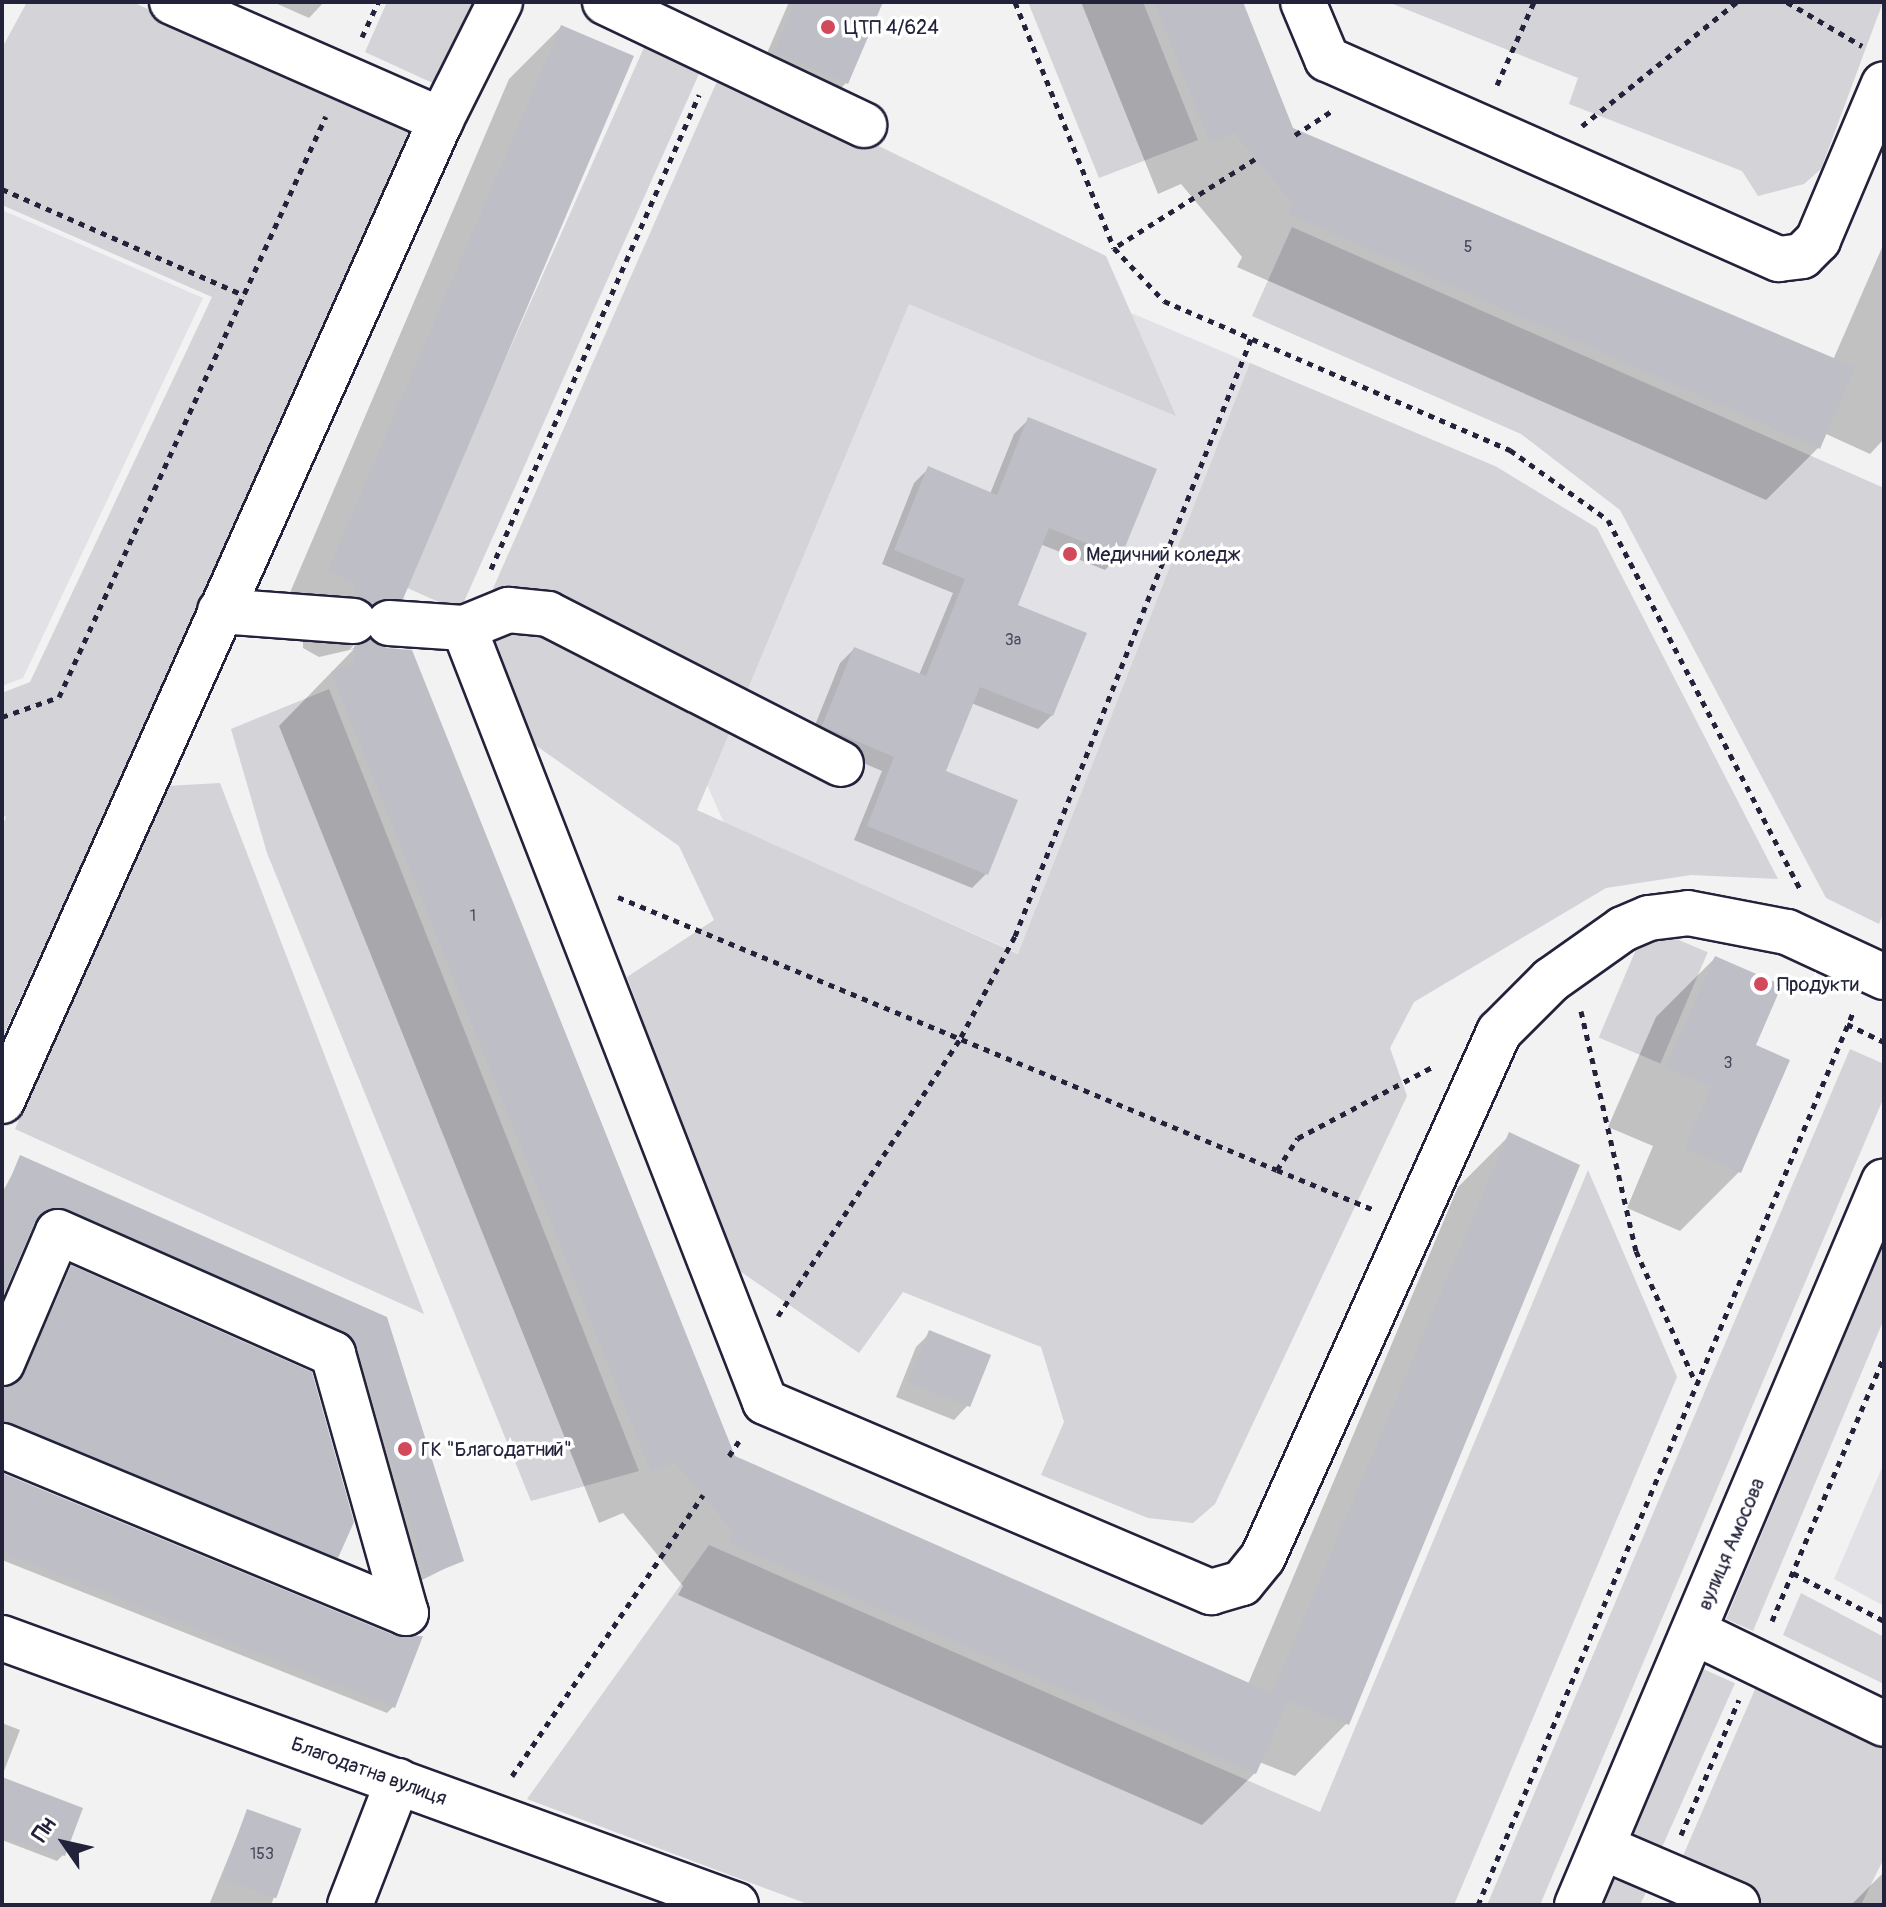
<!DOCTYPE html>
<meta charset="utf-8">
<style>
body{margin:0}
#map{position:relative;width:1886px;height:1907px;overflow:hidden;background:#f2f2f3;font-family:Pangolin,sans-serif}
div>[style]{position:absolute}
.built>*{inset:0;background:#e2e2e6}
.green>*{inset:0;background:#d3d3d8;transform-origin:0 0}
.shadow>*{inset:0;background:#0003}
.building>*{inset:0;background:#bebec6;transform-origin:0 0}
.path>*{height:5px;margin-top:-2.5px;transform-origin:0;background:repeating-linear-gradient(90deg,#22223b 0 6px,transparent 0 12px)}
.roads{filter:drop-shadow(2px 0 #22223b) drop-shadow(-2px 0 #22223b) drop-shadow(0 2px #22223b) drop-shadow(0 -2px #22223b)}
.minor>*{height:44px;margin:-22px;padding:0 22px;transform-origin:22px;border-radius:22px;background:#fff}
.dots>*{width:22px;height:22px;translate:-50% -50%;box-sizing:border-box;border:4px solid #fff;border-radius:50%}
span{translate:-50% -50%;white-space:nowrap;text-align:center;line-height:1.15;-webkit-text-stroke:7px #fff;paint-order:stroke}
.number-label{font-size:16px;color:#49495e}
.number-label span{-webkit-text-stroke-width:0}
.poi-label{font-size:20px;color:#22223b}
.left{translate:0 -50%;text-align:left}
.street-label{font-size:20px;color:#22223b}
.frame{position:absolute;inset:0;border:4px solid #22223b;pointer-events:none}
.north{position:absolute;left:24px;top:1803px;width:80px;height:80px;-webkit-text-stroke:6px #fff;paint-order:stroke;rotate:304deg;font-size:22px;font-weight:700;line-height:32px;text-align:center;color:#22223b}
.north::after{content:'';display:block;margin:auto;width:28px;height:36px;background:#22223b;clip-path:polygon(50% 0,100% 100%,50% 72%,0 100%)}
</style>
<div id="map">
<div class="built">
<i style="clip-path:polygon(834px 188px,1497px 467px,1250px 1056px,724px 823px,643px 641px)"></i>
<i style="clip-path:polygon(2px 210px,203px 298px,23px 678px,2px 686px)"></i>
<i style="clip-path:polygon(1884px 1463px,1884px 1606px,1834px 1579px)"></i>
</div>
<div class="green">
<i style="clip-path:polygon(27px 2px,132px 2px,417px 128px,2px 1039px,2px 827px,6px 817px,2px 815px,2px 693px,30px 682px,212px 297px,2px 205px,2px 48px)"></i>
<i style="clip-path:polygon(387px 2px,475px 2px,437px 85px,365px 52px)"></i>
<i style="clip-path:polygon(1028px 2px,1143px 2px,1198px 140px,1099px 178px)"></i>
<i style="clip-path:polygon(1388px 2px,1883px 2px,1821px 169px,1804px 184px,1758px 196px,1742px 171px,1569px 104px,1578px 78px)"></i>
<i style="left:646px;top:43px;width:61px;height:595px;rotate:24deg"></i>
<i style="clip-path:polygon(722px 70px,1106px 256px,1176px 416px,909px 304px,697px 810px,1018px 954px,1250px 363px,1497px 467px,1597px 528px,1778px 879px,1691px 875px,1606px 888px,1414px 1002px,1390px 1048px,1407px 1096px,1215px 1504px,1193px 1523px,1148px 1518px,1041px 1475px,1064px 1422px,1041px 1347px,903px 1292px,859px 1353px,734px 1267px,627px 977px,714px 920px,679px 846px,528px 740px,489px 639px,484px 609px)"></i>
<i style="clip-path:polygon(1292px 227px,1884px 488px,1884px 912px,1879px 924px,1826px 898px,1620px 510px,1521px 434px,1252px 316px)"></i>
<i style="clip-path:polygon(329px 689px,639px 1471px,531px 1501px,267px 853px,231px 729px)"></i>
<i style="clip-path:polygon(220px 783px,424px 1314px,15px 1129px,166px 786px)"></i>
<i style="left:1646px;top:926px;width:67px;height:121px;rotate:23deg"></i>
<i style="clip-path:polygon(1850px 1049px,1884px 1064px,1884px 1097px,1540px 1905px,1487px 1905px)"></i>
<i style="clip-path:polygon(1588px 1170px,1677px 1377px,1454px 1905px,810px 1905px,527px 1799px,709px 1545px,1320px 1812px)"></i>
<i style="clip-path:polygon(1884px 1243px,1884px 1319px,1753px 1631px,1726px 1619px)"></i>
<i style="clip-path:polygon(1801px 1593px,1884px 1637px,1884px 1684px,1783px 1635px)"></i>
<i style="left:1703px;top:1669px;width:35px;height:194px;rotate:24deg"></i>
<i style="clip-path:polygon(1756px 1687px,1884px 1749px,1884px 1858px,1861px 1905px,1756px 1905px,1676px 1872px)"></i>
<i style="clip-path:polygon(1615px 1871px,1649px 1886px,1640px 1905px,1600px 1905px)"></i>
</div>
<div class="shadow">
<i style="clip-path:polygon(273px 2px,324px 2px,309px 18px)"></i>
<i style="clip-path:polygon(789px 2px,881px 2px,846px 83px,832px 97px,761px 67px)"></i>
<i style="clip-path:polygon(1081px 2px,1241px 2px,1292px 129px,1833px 360px,1884px 243px,1884px 439px,1870px 454px,1824px 433px,1818px 448px,1766px 500px,1237px 267px,1242px 257px,1181px 184px,1158px 194px)"></i>
<i style="clip-path:polygon(561px 27px,401px 598px,349px 650px,370px 641px,733px 1458px,1248px 1684px,1458px 1187px,1510px 1135px,1347px 1723px,1295px 1776px,1259px 1762px,1255px 1773px,1202px 1825px,678px 1595px,683px 1586px,623px 1513px,599px 1523px,279px 726px,354px 649px,319px 657px,303px 648px,303px 635px,277px 623px,509px 79px)"></i>
<i style="clip-path:polygon(1028px 420px,1119px 556px,1105px 570px,1040px 544px,1015px 607px,1052px 715px,1038px 729px,971px 703px,944px 772px,986px 874px,972px 888px,854px 840px,882px 771px,809px 740px,840px 663px,854px 649px,919px 675px,953px 593px,882px 564px,914px 483px,928px 469px,990px 494px,1014px 434px)"></i>
<i style="clip-path:polygon(1715px 958px,1753px 1046px,1739px 1172px,1680px 1231px,1627px 1208px,1653px 1146px,1608px 1127px,1656px 1017px)"></i>
<i style="clip-path:polygon(21px 1158px,385px 1318px,462px 1560px,420px 1581px,345px 1343px,61px 1215px,36px 1217px,2px 1294px,2px 1193px)"></i>
<i style="clip-path:polygon(71px 1268px,337px 1557px,330px 1563px,2px 1429px,2px 1389px,20px 1379px)"></i>
<i style="clip-path:polygon(930px 1333px,968px 1405px,954px 1420px,896px 1397px,916px 1347px)"></i>
<i style="clip-path:polygon(2px 1474px,393px 1707px,387px 1713px,2px 1560px)"></i>
<i style="clip-path:polygon(2px 1723px,20px 1730px,2px 1776px)"></i>
<i style="clip-path:polygon(247px 1812px,299px 1830px,271px 1905px,209px 1905px)"></i>
<i style="clip-path:polygon(2px 1831px,63px 1855px,57px 1861px,2px 1840px)"></i>
<i style="clip-path:polygon(1884px 1872px,1884px 1905px,1851px 1905px)"></i>
</div>
<div class="building">
<i style="clip-path:polygon(795px 2px,883px 2px,848px 84px,774px 52px)"></i>
<i style="clip-path:polygon(1154px 2px,1243px 2px,1293px 128px,1855px 367px,1820px 449px,1288px 214px,1293px 204px,1234px 133px,1210px 143px)"></i>
<i style="clip-path:polygon(561px 25px,634px 56px,403px 599px,372px 605px,355px 596px,355px 583px,328px 571px)"></i>
<i style="clip-path:polygon(1028px 417px,1157px 469px,1121px 557px,1049px 528px,1018px 605px,1087px 633px,1053px 716px,980px 687px,946px 771px,1018px 800px,988px 875px,867px 826px,894px 757px,822px 726px,854px 647px,926px 676px,965px 579px,894px 550px,928px 466px,997px 495px)"></i>
<i style="clip-path:polygon(371px 639px,387px 648px,412px 650px,735px 1456px,1272px 1693px,1509px 1132px,1580px 1165px,1349px 1725px,1288px 1701px,1256px 1774px,729px 1543px,734px 1533px,675px 1462px,651px 1472px,331px 672px,354px 663px,354px 646px)"></i>
<i style="clip-path:polygon(1715px 956px,1782px 985px,1756px 1045px,1790px 1060px,1741px 1173px,1685px 1148px,1711px 1087px,1666px 1067px)"></i>
<i style="clip-path:polygon(20px 1155px,387px 1317px,464px 1561px,426px 1576px,357px 1347px,343px 1331px,56px 1207px,35px 1222px,2px 1299px,2px 1199px)"></i>
<i style="clip-path:polygon(71px 1265px,312px 1372px,354px 1522px,338px 1558px,2px 1422px,2px 1388px,16px 1383px,25px 1373px)"></i>
<i style="left:929px;top:1330px;width:67px;height:56px;rotate:22deg"></i>
<i style="clip-path:polygon(2px 1473px,396px 1636px,423px 1636px,395px 1708px,2px 1552px)"></i>
<i style="clip-path:polygon(2px 1777px,83px 1808px,65px 1856px,2px 1837px)"></i>
<i style="left:247px;top:1809px;width:58px;height:74px;rotate:20deg"></i>
</div>
<div class="path">
<i style="left:1015px;top:2px;width:265px;rotate:68.1deg"></i>
<i style="left:1787px;top:2px;width:87px;rotate:30.4deg"></i>
<i style="left:362px;top:37px;width:38px;rotate:-65deg"></i>
<i style="left:1497px;top:85px;width:91px;rotate:-66deg"></i>
<i style="left:1582px;top:126px;width:198px;rotate:-38.7deg"></i>
<i style="left:1295px;top:135px;width:45px;rotate:-33.3deg"></i>
<i style="left:1255px;top:159px;width:167px;rotate:147.7deg"></i>
<i style="left:1114px;top:248px;width:73px;rotate:46.7deg"></i>
<i style="left:1164px;top:301px;width:377px;rotate:23.3deg"></i>
<i style="left:1510px;top:450px;width:120px;rotate:35.5deg"></i>
<i style="left:1608px;top:520px;width:418px;rotate:62.5deg"></i>
<i style="left:2px;top:189px;width:264px;rotate:23.7deg"></i>
<i style="left:491px;top:569px;width:518px;rotate:-66.31deg"></i>
<i style="left:2px;top:717px;width:60px;rotate:-19.3deg"></i>
<i style="left:59px;top:697px;width:639px;rotate:-65.32deg"></i>
<i style="left:618px;top:897px;width:713px;rotate:22.5deg"></i>
<i style="left:1277px;top:1170px;width:38px;rotate:-57deg"></i>
<i style="left:1298px;top:1138px;width:154px;rotate:-27.9deg"></i>
<i style="left:1581px;top:1011px;width:246px;rotate:77.1deg"></i>
<i style="left:1636px;top:1251px;width:143px;rotate:65.6deg"></i>
<i style="left:1847px;top:1024px;width:41px;rotate:25.9deg"></i>
<i style="left:1277px;top:1170px;width:103px;rotate:22.3deg"></i>
<i style="left:778px;top:1316px;width:334px;rotate:-56.7deg"></i>
<i style="left:961px;top:1037px;width:115px;rotate:-61.9deg"></i>
<i style="left:1015px;top:936px;width:642px;rotate:-68.43deg"></i>
<i style="left:729px;top:1456px;width:23px;rotate:-56deg"></i>
<i style="left:1793px;top:1573px;width:103px;rotate:27.8deg"></i>
<i style="left:1772px;top:1621px;width:287px;rotate:-67deg"></i>
<i style="left:512px;top:1776px;width:340px;rotate:-55.8deg"></i>
<i style="left:1681px;top:1835px;width:147px;rotate:-66.8deg"></i>
<i style="left:1478px;top:1905px;width:971px;rotate:-67.21deg"></i>
</div>
<div class="roads">
<div class="minor">
<i style="left:172px;top:2px;width:294px;rotate:23.7deg"></i>
<i style="left:605px;top:2px;width:287px;rotate:25.4deg"></i>
<i style="left:1303px;top:2px;width:62px;rotate:67.2deg"></i>
<i style="left:1327px;top:59px;width:494px;rotate:23.9deg"></i>
<i style="left:1779px;top:259px;width:23px;rotate:-7deg"></i>
<i style="left:1802px;top:256px;width:23px;rotate:-45deg"></i>
<i style="left:1818px;top:240px;width:169px;rotate:-67.1deg"></i>
<i style="left:220px;top:611px;width:134px;rotate:4.3deg"></i>
<i style="left:389px;top:623px;width:75px;rotate:3.8deg"></i>
<i style="left:464px;top:628px;width:830px;rotate:68.75deg"></i>
<i style="left:765px;top:1402px;width:485px;rotate:23.1deg"></i>
<i style="left:1211px;top:1592px;width:32px;rotate:-16deg"></i>
<i style="left:1242px;top:1583px;width:33px;rotate:-51deg"></i>
<i style="left:1263px;top:1557px;width:576px;rotate:-65.79deg"></i>
<i style="left:1499px;top:1032px;width:74px;rotate:-45deg"></i>
<i style="left:1551px;top:980px;width:88px;rotate:-35.3deg"></i>
<i style="left:1623px;top:929px;width:28px;rotate:-23deg"></i>
<i style="left:1649px;top:918px;width:39px;rotate:-7deg"></i>
<i style="left:1688px;top:913px;width:101px;rotate:10.9deg"></i>
<i style="left:1787px;top:932px;width:107px;rotate:24.9deg"></i>
<i style="left:464px;top:628px;width:48px;rotate:-22.2deg"></i>
<i style="left:508px;top:610px;width:40px;rotate:5.7deg"></i>
<i style="left:548px;top:614px;width:329px;rotate:27.1deg"></i>
<i style="left:2px;top:1101px;width:1075px;rotate:-65.89deg"></i>
<i style="left:441px;top:120px;width:132px;rotate:-63.4deg"></i>
<i style="left:2px;top:1363px;width:142px;rotate:-66.9deg"></i>
<i style="left:58px;top:1232px;width:301px;rotate:23.9deg"></i>
<i style="left:333px;top:1354px;width:269px;rotate:74.3deg"></i>
<i style="left:406px;top:1613px;width:437px;rotate:-157.5deg"></i>
<i style="left:1694px;top:1632px;width:211px;rotate:25.8deg"></i>
<i style="left:2px;top:1638px;width:781px;rotate:19.99deg"></i>
<i style="left:1602px;top:1847px;width:147px;rotate:23.2deg"></i>
<i style="left:350px;top:1905px;width:133px;rotate:-68.8deg"></i>
<i style="left:1577px;top:1905px;width:786px;rotate:-67.02deg"></i>
</div>
</div>
<div class="dots">
<i style="left:828px;top:27px;background:#d1495b"></i>
<i style="left:1070px;top:554px;background:#d1495b"></i>
<i style="left:1761px;top:984px;background:#d1495b"></i>
<i style="left:405px;top:1449px;background:#d1495b"></i>
</div>
<div class="number-label">
<span style="left:1468px;top:247px">5</span>
<span style="left:1013px;top:640px">3а</span>
<span style="left:473px;top:916px">1</span>
<span style="left:1728px;top:1063px">3</span>
<span style="left:262px;top:1854px">153</span>
</div>
<div class="poi-label">
<span class="left" style="left:844px;top:27px">ЦТП 4/624</span>
<span class="left" style="left:1086px;top:554px">Медичний коледж</span>
<span class="left" style="left:1777px;top:984px">Продукти</span>
<span class="left" style="left:421px;top:1449px">ГК "Благодатний"</span>
</div>
<div class="street-label">
<span style="left:1731px;top:1544px;rotate:-67deg">вулиця Амосова</span>
<span style="left:369px;top:1771px;rotate:20deg">Благодатна вулиця</span>
</div>
<div class="frame"></div>
<div class="north">Пн</div>
</div>
